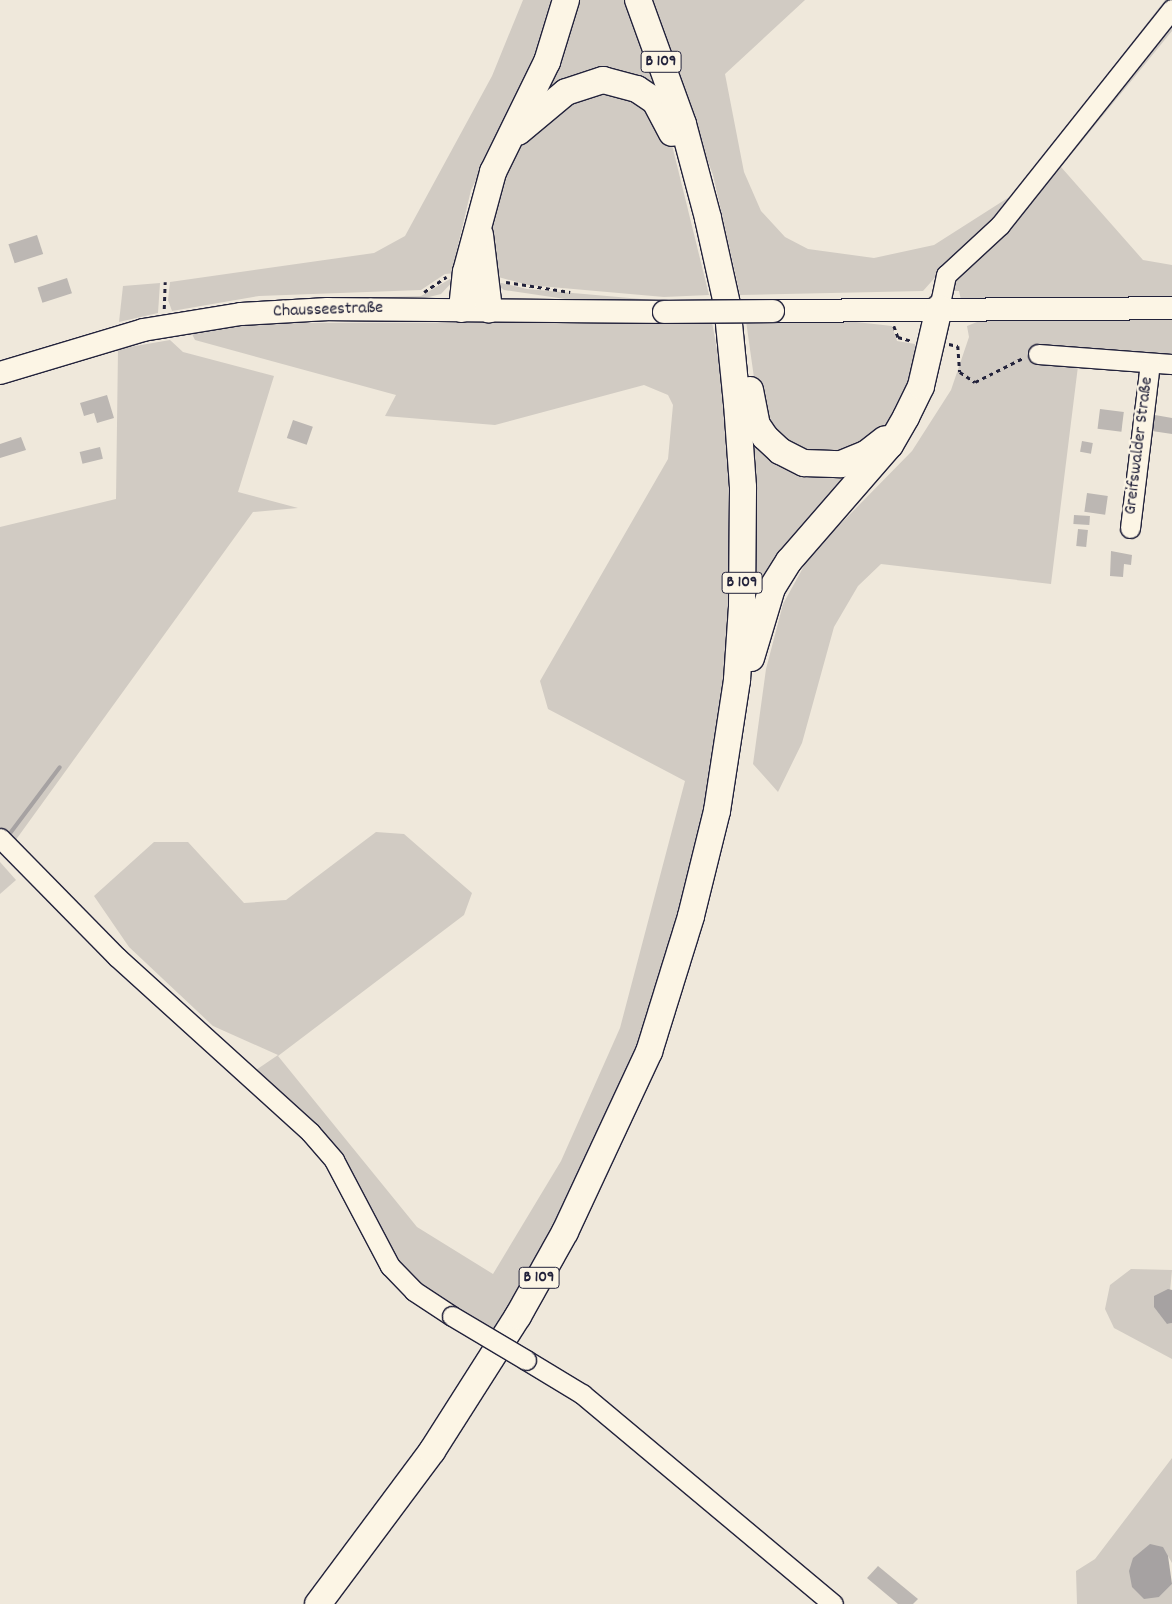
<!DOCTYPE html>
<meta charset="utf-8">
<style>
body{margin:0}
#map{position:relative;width:1172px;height:1604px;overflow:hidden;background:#efe8db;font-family:Dekko,sans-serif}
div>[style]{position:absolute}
.green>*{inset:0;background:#d1cbc3}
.water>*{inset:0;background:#a6a2a2}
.stream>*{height:4px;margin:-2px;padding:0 2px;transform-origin:2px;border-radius:2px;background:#a6a2a2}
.building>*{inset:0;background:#bcb7b3;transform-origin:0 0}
.path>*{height:2.5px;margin-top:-1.25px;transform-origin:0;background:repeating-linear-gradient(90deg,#22223b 0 4px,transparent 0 8px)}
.roads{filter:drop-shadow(1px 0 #22223b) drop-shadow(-1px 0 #22223b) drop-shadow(0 1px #22223b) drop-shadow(0 -1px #22223b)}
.minor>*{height:19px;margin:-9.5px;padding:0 9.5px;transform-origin:9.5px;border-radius:9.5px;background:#fcf5e5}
.major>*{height:22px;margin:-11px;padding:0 11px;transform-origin:11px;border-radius:11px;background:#fcf5e5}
.highway>*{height:26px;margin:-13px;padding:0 13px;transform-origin:13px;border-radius:13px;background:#fcf5e5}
.bridges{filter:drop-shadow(1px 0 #22223b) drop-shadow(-1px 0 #22223b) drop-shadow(0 1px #22223b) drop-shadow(0 -1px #22223b)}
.minor-bridge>*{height:19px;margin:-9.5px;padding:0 9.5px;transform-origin:9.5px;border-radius:9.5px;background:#fcf5e5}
.major-bridge>*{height:22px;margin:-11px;padding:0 11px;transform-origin:11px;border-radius:11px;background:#fcf5e5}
span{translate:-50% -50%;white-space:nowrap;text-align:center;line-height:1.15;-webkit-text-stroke:5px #fcf5e5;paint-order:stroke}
.shield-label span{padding:1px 4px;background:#fcf5e5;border:1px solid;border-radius:4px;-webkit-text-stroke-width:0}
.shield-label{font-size:16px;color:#22223b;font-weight:700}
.street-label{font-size:18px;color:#22223b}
</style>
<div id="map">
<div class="green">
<i style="clip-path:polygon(523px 0,561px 0,558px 17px,471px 190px,456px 254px,457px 273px,445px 274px,421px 290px,259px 296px,172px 311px,168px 300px,170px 282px,374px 253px,405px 236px,492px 76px)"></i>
<i style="clip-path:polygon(573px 0,631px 0,665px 95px,646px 88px,543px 99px)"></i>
<i style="clip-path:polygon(647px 0,805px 0,725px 74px,744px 172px,761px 211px,785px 237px,808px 249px,874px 258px,934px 245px,1014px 194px,1165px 0,1172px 0,1172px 31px,1061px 167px,1143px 260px,1172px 265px,1172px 301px,961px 300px,959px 291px,953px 291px,939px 273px,923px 291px,740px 295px,713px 175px)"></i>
<i style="clip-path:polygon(583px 91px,636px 95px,672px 145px,709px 295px,664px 297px,528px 285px,491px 275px,489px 228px,508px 166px,523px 140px)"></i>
<i style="clip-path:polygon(450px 279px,455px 279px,441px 294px,417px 300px,173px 315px,259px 301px,421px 296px)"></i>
<i style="clip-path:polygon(493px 281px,527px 289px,664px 301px,592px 303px,504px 290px)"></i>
<i style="clip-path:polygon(160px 283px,158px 313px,119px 322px,123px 286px)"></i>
<i style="clip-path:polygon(1172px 316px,1172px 356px,1080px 350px,1051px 584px,881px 564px,858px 586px,834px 627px,802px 743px,778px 792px,753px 764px,766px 669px,783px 604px,810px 555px,912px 451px,951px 390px,969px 337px,967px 326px,982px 320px)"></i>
<i style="clip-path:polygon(838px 320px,892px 326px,897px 341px,915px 344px,915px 359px,907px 390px,888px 423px,851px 456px,788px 451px,758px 406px,746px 321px)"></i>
<i style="clip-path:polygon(712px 322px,722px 377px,736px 565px,715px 780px,648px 1028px,592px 1158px,496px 1336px,413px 1282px,276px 1092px,256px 1070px,278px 1055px,213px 1026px,129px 947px,94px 896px,154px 842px,188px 842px,244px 903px,286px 900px,376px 832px,404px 834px,472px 893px,464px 915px,278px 1056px,417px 1227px,493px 1274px,561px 1161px,620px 1028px,685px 781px,548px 709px,540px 681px,668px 459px,673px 405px,668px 395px,644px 385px,495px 425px,385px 416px,396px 395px,195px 340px,191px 332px,196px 327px,272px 323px)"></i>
<i style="clip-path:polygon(170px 340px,183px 352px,274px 376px,238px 492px,298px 508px,253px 512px,15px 841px,0 827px,0 527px,116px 499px,118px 349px)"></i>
<i style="clip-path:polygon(748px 440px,853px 467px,761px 599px,750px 598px)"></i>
<i style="clip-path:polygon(0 862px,16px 880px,0 894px)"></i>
<i style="clip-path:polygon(1131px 1269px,1172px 1270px,1167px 1324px,1172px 1323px,1172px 1359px,1114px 1328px,1105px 1309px,1110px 1285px)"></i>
<i style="clip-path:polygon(1172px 1458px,1172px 1563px,1168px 1556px,1159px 1597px,1172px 1584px,1172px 1604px,1077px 1604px,1076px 1571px,1095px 1559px)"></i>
</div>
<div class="water">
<i style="clip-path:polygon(1168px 1289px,1172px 1290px,1172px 1323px,1167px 1324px,1154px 1307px,1154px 1296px)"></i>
<i style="clip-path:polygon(1150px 1544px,1163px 1547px,1168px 1556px,1172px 1584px,1159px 1597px,1144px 1599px,1132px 1587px,1129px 1571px,1133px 1558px)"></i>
</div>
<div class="stream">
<i style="left:11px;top:832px;width:81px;rotate:-53deg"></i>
</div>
<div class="building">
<i style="left:37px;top:235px;width:20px;height:30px;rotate:72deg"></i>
<i style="left:67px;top:278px;width:16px;height:31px;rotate:72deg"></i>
<i style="clip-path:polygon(107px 395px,114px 418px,97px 423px,94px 413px,84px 416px,80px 403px)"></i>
<i style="left:1100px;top:409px;width:24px;height:20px;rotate:7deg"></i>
<i style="clip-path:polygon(1155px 415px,1172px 418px,1172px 434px,1152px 431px)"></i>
<i style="left:293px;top:420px;width:21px;height:19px;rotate:19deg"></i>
<i style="clip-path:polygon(21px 437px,26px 450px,0 458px,0 444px)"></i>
<i style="left:1082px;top:441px;width:11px;height:11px;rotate:10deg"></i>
<i style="left:100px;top:447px;width:12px;height:21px;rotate:76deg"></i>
<i style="left:1087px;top:493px;width:21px;height:19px;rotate:8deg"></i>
<i style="left:1074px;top:515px;width:16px;height:9px;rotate:4deg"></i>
<i style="left:1078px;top:529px;width:10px;height:17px;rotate:6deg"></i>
<i style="clip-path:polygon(1111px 551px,1132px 555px,1131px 565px,1124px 564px,1123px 577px,1110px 576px)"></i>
<i style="clip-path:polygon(878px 1566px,918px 1599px,913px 1604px,898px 1604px,867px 1578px)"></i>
</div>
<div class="path">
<i style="left:506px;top:282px;width:65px;rotate:8.9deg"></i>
<i style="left:424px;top:292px;width:27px;rotate:-34deg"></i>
<i style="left:164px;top:309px;width:27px;rotate:-88deg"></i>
<i style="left:894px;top:326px;width:12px;rotate:70deg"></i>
<i style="left:898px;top:337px;width:15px;rotate:16deg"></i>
<i style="left:949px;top:344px;width:9px;rotate:13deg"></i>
<i style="left:958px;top:346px;width:26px;rotate:86deg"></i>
<i style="left:960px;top:372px;width:18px;rotate:34deg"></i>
<i style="left:975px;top:382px;width:54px;rotate:-26.6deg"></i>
</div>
<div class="roads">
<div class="minor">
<i style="left:939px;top:308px;width:34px;rotate:-78deg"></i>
<i style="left:946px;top:275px;width:74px;rotate:-42.8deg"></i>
<i style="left:1000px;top:225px;width:276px;rotate:-51.5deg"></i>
<i style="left:1038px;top:354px;width:134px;rotate:4.3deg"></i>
<i style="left:1130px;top:528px;width:166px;rotate:-83.1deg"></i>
<i style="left:0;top:838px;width:167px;rotate:45.5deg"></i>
<i style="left:117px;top:957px;width:261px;rotate:42.2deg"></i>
<i style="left:310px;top:1132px;width:37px;rotate:49deg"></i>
<i style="left:334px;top:1160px;width:120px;rotate:62.2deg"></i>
<i style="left:390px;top:1266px;width:35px;rotate:46deg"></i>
<i style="left:414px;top:1291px;width:45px;rotate:33.3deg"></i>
<i style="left:526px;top:1360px;width:66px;rotate:31.3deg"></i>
<i style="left:582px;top:1394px;width:327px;rotate:39.9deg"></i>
</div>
<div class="major">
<i style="left:773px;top:311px;width:399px;rotate:-0.4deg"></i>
<i style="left:0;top:373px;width:149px;rotate:-16.7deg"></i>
<i style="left:143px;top:330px;width:99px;rotate:-9.3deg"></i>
<i style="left:241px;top:314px;width:87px;rotate:-3.3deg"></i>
<i style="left:328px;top:309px;width:336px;rotate:0.5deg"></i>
</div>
<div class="highway">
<i style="left:518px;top:132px;width:62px;rotate:-39.8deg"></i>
<i style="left:566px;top:92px;width:39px;rotate:-18deg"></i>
<i style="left:603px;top:80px;width:35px;rotate:15deg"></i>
<i style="left:637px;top:89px;width:22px;rotate:34deg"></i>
<i style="left:655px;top:101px;width:36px;rotate:62deg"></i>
<i style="left:480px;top:235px;width:75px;rotate:83.1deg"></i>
<i style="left:462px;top:309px;width:37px;rotate:-84deg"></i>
<i style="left:466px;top:272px;width:104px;rotate:-74.9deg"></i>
<i style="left:493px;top:172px;width:123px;rotate:-63.9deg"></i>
<i style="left:547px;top:62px;width:65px;rotate:-73deg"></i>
<i style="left:750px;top:390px;width:36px;rotate:79deg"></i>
<i style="left:757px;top:425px;width:14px;rotate:56deg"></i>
<i style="left:765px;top:437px;width:21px;rotate:43deg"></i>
<i style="left:780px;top:451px;width:27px;rotate:27deg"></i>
<i style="left:804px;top:463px;width:37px;rotate:2deg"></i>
<i style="left:841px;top:464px;width:27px;rotate:-22deg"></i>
<i style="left:866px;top:454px;width:24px;rotate:-38deg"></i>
<i style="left:751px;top:658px;width:73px;rotate:-73.3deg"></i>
<i style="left:772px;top:588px;width:32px;rotate:-58deg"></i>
<i style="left:789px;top:561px;width:154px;rotate:-49deg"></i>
<i style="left:890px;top:445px;width:32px;rotate:-60deg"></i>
<i style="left:906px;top:417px;width:34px;rotate:-64deg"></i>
<i style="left:921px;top:386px;width:80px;rotate:-77deg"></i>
<i style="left:318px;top:1604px;width:191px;rotate:-53.3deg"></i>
<i style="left:432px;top:1451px;width:160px;rotate:-57.5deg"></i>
<i style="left:518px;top:1316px;width:96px;rotate:-60.8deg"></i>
<i style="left:565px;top:1232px;width:199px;rotate:-65deg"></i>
<i style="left:649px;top:1052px;width:142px;rotate:-72.8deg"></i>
<i style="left:691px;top:916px;width:108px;rotate:-76.1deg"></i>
<i style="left:717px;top:811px;width:133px;rotate:-81.3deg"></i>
<i style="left:737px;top:680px;width:74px;rotate:-86.1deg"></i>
<i style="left:742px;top:606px;width:119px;rotate:-89.5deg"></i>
<i style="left:743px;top:487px;width:83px;rotate:-94.1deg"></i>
<i style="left:737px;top:404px;width:100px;rotate:-95.7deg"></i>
<i style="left:727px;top:304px;width:88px;rotate:-102.5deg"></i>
<i style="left:708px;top:218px;width:97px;rotate:-104.9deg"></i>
<i style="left:683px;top:124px;width:132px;rotate:-109.9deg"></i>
</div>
</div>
<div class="bridges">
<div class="minor-bridge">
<i style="left:452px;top:1316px;width:86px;rotate:30.7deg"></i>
</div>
<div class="major-bridge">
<i style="left:664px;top:312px;width:109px;rotate:-0.5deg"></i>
</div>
</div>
<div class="shield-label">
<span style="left:661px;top:62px">B 109</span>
<span style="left:742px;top:583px">B 109</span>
<span style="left:539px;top:1278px">B 109</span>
</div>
<div class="street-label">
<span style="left:328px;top:311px;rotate:-2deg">Chausseestraße</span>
<span style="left:1140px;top:446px;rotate:-83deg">Greifswalder Straße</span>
</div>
</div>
